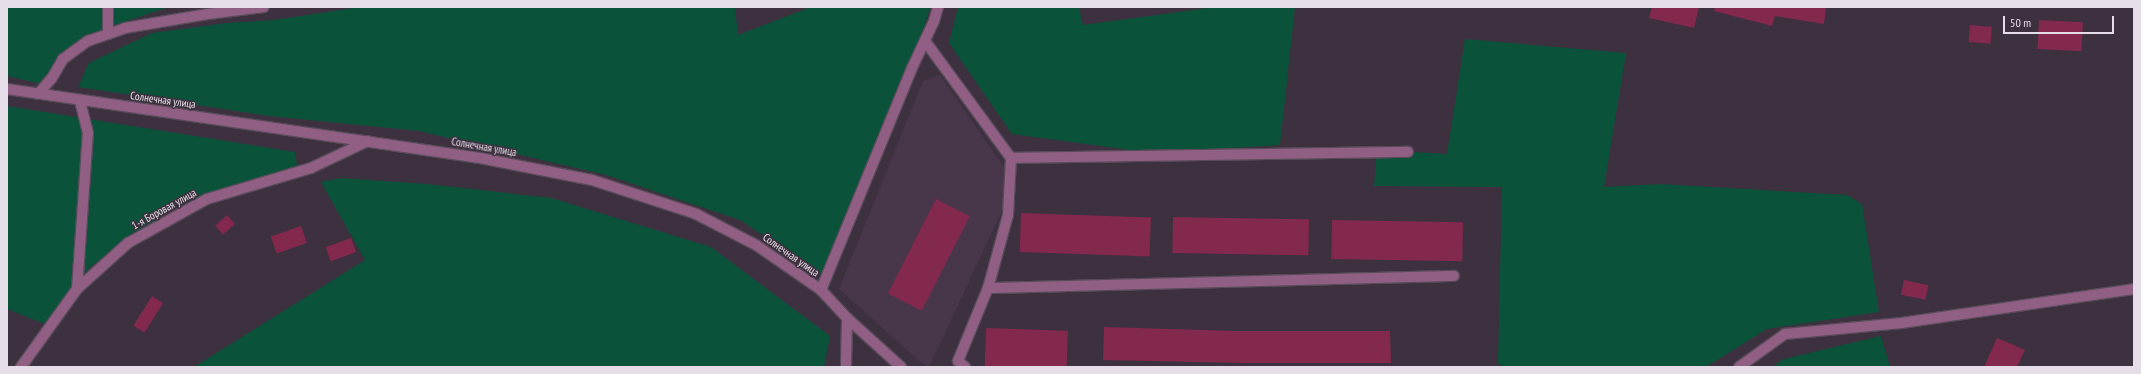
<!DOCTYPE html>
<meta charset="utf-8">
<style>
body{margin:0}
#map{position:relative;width:2141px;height:374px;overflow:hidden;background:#3d303f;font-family:"PT Sans Narrow",sans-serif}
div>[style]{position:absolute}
.built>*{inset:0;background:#48374b}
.green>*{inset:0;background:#0a533a}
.building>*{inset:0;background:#82294d;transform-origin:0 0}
.roads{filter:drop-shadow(1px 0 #584c5a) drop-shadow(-1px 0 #584c5a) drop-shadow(0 1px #584c5a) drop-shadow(0 -1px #584c5a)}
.minor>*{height:10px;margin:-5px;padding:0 5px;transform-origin:5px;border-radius:5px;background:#925f84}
span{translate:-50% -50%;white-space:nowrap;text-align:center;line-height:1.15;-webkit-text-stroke:3px #3d303f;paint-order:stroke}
.street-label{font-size:11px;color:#e5dde7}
.frame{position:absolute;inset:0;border:8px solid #e5dde7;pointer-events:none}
.scale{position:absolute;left:2003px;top:16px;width:111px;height:18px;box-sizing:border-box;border:2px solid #e5dde7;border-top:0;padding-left:5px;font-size:12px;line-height:14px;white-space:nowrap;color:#e5dde7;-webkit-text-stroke:3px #3d303f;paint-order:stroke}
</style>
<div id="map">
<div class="built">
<i style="clip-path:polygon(940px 75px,1015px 183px,929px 367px,926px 367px,839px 289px,923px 81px)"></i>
</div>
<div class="green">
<i style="clip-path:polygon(7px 7px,169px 7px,103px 29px,62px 54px,46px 85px,7px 76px)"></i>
<i style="clip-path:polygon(360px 7px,735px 7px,738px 35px,811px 7px,930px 7px,921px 40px,821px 274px,740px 220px,606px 175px,419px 131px,269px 116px,78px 87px,89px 63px,152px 33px,226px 23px,274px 20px)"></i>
<i style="clip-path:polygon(958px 7px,1079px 7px,1083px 25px,1215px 7px,1295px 7px,1280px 145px,1152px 153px,1012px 134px,949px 43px)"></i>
<i style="clip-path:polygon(1465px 39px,1626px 53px,1604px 187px,1660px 184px,1847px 195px,1862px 204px,1879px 312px,1767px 329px,1706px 367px,1503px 367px,1498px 363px,1502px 187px,1374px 186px,1377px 150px,1447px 154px)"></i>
<i style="clip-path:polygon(7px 106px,295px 152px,297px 166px,176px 205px,90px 267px,45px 324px,7px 309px)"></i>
<i style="clip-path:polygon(341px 178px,427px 184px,551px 198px,711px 247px,830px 336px,824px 367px,194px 367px,365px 260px,321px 182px)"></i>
<i style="clip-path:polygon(1881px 336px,1890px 367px,1772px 367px,1784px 359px)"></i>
</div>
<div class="building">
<i style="clip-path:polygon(1652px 7px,1699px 7px,1694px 28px,1649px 18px)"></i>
<i style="clip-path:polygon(1715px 7px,1826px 7px,1824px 24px,1775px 16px,1772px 26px,1714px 11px)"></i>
<i style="left:2039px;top:20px;width:44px;height:29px;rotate:3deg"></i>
<i style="left:1970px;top:25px;width:22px;height:17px;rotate:5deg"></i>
<i style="left:936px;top:199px;width:38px;height:106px;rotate:27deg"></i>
<i style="left:1021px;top:213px;width:130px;height:39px;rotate:2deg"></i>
<i style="left:227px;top:215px;width:12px;height:16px;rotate:48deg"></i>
<i style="left:1173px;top:217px;width:136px;height:36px;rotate:1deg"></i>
<i style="left:1332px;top:220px;width:131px;height:39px;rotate:1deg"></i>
<i style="left:301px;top:226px;width:18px;height:32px;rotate:71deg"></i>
<i style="left:351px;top:238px;width:15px;height:27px;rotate:70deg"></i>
<i style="left:1904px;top:280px;width:25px;height:15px;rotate:12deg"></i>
<i style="left:152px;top:296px;width:13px;height:35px;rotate:32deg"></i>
<i style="clip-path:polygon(1104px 327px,1237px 331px,1390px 331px,1391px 363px,1244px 363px,1103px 360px)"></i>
<i style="left:986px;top:328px;width:82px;height:39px;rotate:2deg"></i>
<i style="clip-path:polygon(1997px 338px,2025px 350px,2017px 367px,1984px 367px)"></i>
</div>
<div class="roads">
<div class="minor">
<i style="left:108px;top:7px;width:27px;rotate:90deg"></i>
<i style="left:925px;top:41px;width:145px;rotate:53.7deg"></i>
<i style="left:1011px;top:158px;width:397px;rotate:-0.9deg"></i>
<i style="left:7px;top:89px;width:483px;rotate:8.3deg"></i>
<i style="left:485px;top:159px;width:109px;rotate:11.1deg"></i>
<i style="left:592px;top:180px;width:109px;rotate:18.1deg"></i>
<i style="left:696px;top:214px;width:68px;rotate:27.3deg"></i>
<i style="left:756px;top:245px;width:79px;rotate:34.7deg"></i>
<i style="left:821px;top:290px;width:38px;rotate:47deg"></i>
<i style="left:847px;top:318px;width:73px;rotate:42.2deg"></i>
<i style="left:38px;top:94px;width:21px;rotate:-49deg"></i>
<i style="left:52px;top:78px;width:22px;rotate:-60deg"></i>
<i style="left:63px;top:59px;width:31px;rotate:-36deg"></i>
<i style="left:88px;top:41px;width:39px;rotate:-19deg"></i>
<i style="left:125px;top:28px;width:84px;rotate:-9.6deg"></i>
<i style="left:208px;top:14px;width:56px;rotate:-7.1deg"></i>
<i style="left:1011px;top:158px;width:57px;rotate:93deg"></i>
<i style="left:1008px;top:215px;width:76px;rotate:105.3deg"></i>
<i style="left:988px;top:288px;width:466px;rotate:-1.5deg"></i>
<i style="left:77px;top:289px;width:156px;rotate:-86deg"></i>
<i style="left:88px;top:133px;width:34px;rotate:-104deg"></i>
<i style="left:821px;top:290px;width:240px;rotate:-67.7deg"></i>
<i style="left:912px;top:68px;width:52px;rotate:-64.9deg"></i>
<i style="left:934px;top:21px;width:15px;rotate:-74deg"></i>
<i style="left:21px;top:367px;width:96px;rotate:-54.3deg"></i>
<i style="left:77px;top:289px;width:69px;rotate:-42deg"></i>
<i style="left:128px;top:243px;width:90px;rotate:-29.1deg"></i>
<i style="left:207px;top:199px;width:109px;rotate:-16.6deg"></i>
<i style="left:311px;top:168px;width:63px;rotate:-25.3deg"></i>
<i style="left:846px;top:367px;width:49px;rotate:-88.8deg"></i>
<i style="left:965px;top:367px;width:9px;rotate:-139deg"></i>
<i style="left:958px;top:361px;width:79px;rotate:-67.7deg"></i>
<i style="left:1739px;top:367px;width:57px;rotate:-35.7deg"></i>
<i style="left:1785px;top:334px;width:117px;rotate:-5.4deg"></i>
<i style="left:1901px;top:323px;width:235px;rotate:-8.3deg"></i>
</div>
</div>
<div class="street-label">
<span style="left:163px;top:100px;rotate:8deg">Солнечная улица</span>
<span style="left:484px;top:147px;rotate:10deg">Солнечная улица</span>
<span style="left:164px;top:209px;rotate:-29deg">1-я Боровая улица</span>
<span style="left:791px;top:255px;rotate:35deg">Солнечная улица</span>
</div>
<div class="frame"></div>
<div class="scale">50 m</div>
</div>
